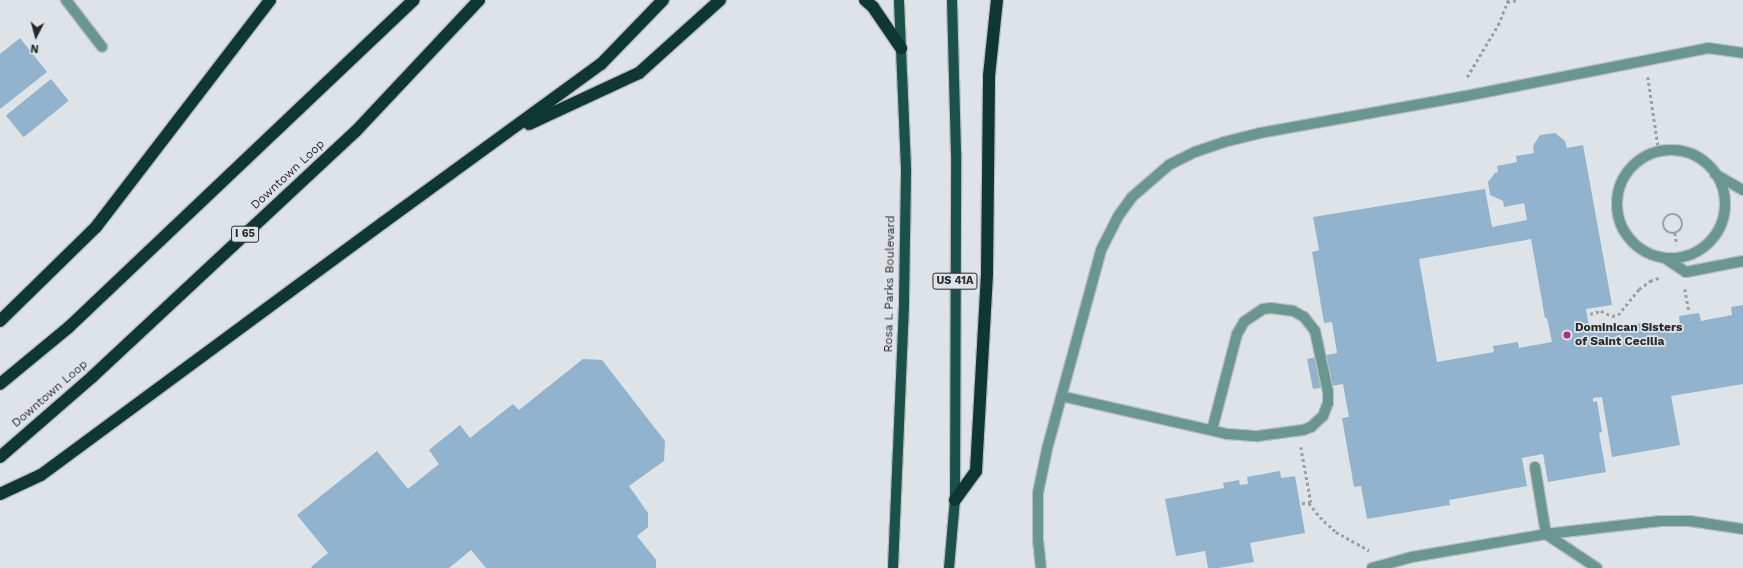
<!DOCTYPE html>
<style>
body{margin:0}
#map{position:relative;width:1743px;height:568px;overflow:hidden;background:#dee3e7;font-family:"Work Sans",sans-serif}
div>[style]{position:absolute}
.building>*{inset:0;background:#92b3cd;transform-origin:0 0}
.path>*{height:2.5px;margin-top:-1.25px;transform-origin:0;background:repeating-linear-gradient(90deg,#9ca0a4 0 3px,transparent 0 6px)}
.path>.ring{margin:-1.25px;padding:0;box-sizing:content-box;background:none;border:2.5px solid #9ca0a4;border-radius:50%}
.roads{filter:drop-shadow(1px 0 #babec2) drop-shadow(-1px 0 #babec2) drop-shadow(0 1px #babec2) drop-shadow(0 -1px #babec2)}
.minor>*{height:10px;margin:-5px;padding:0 5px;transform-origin:5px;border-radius:5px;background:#699690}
.minor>.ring{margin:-5px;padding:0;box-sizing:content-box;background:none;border:10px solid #699690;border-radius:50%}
.major>*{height:10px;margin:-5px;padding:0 5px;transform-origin:5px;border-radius:5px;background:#1b514b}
.highway>*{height:12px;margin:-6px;padding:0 6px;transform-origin:6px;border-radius:6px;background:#0f3732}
.dots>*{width:11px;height:11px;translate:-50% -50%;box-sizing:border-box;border:2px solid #dee3e7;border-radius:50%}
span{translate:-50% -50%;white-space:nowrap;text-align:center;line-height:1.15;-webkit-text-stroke:3.5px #dee3e7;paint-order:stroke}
.shield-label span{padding:1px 3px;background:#dee3e7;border:1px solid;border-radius:3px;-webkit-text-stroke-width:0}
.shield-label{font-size:11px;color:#282a2c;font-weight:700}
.street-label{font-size:12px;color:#282a2c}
.poi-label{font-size:12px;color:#282a2c;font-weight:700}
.left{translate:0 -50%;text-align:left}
.north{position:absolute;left:16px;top:16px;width:40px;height:40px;-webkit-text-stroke:3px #dee3e7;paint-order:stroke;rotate:186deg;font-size:11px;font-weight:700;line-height:16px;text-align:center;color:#282a2c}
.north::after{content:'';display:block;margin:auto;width:14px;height:18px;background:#282a2c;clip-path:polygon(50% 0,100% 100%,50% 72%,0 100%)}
</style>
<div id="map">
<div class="building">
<i style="clip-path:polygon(20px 38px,47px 72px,0 109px,0 54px)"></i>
<i style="left:51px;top:79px;width:28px;height:58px;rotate:51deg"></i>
<i style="clip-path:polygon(evenodd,1555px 133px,1565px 141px,1567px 148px,1583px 145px,1612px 305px,1586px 309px,1590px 332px,1647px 322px,1649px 330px,1680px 324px,1679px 316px,1699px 313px,1701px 321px,1732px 315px,1731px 307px,1743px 305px,1743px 384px,1671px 396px,1680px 445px,1612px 457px,1602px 397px,1593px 398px,1593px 402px,1597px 401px,1602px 432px,1599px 433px,1606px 472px,1548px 482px,1543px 454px,1522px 458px,1527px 486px,1449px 500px,1450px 505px,1367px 519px,1361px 486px,1354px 487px,1342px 418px,1349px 417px,1343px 384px,1313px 389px,1307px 359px,1337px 353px,1332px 322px,1324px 323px,1312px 252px,1319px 250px,1313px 217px,1485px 189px,1492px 227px,1527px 220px,1524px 203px,1504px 207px,1503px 201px,1490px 195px,1488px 182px,1495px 173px,1498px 172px,1497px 166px,1517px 162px,1516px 156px,1534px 153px,1533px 146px,1540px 135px,1555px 133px,1531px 239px,1545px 318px,1547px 318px,1552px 342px,1519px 348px,1518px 342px,1493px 346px,1494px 352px,1437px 362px,1419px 259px,1531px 239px)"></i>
<i style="clip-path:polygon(583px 359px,602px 360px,665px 441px,664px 461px,629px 486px,648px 513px,648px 527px,637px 536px,656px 560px,656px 568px,486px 568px,471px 550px,449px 568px,312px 568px,311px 567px,328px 553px,297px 515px,377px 451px,408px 489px,439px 464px,429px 450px,460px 425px,470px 438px,513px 404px,519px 410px)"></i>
<i style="clip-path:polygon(1280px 471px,1281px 478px,1295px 476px,1305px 533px,1250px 543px,1254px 562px,1219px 568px,1208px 568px,1205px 551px,1176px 556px,1165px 499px,1224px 488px,1223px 483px,1239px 480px,1240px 485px,1248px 484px,1247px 477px)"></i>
</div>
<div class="path">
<i style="left:1507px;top:2px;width:11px;rotate:-10deg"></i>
<i style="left:1467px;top:77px;width:61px;rotate:-59.2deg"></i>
<i style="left:1498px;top:25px;width:27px;rotate:-68deg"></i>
<i style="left:1648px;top:77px;width:76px;rotate:81.7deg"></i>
<i class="ring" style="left:1663px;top:214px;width:17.5px;height:17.5px"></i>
<i style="left:1675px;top:233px;width:12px;rotate:81deg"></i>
<i style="left:1685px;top:289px;width:22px;rotate:80deg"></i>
<i style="left:1590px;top:314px;width:11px;rotate:-15deg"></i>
<i style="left:1601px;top:311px;width:12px;rotate:24deg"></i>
<i style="left:1612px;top:316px;width:6px;rotate:-9deg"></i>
<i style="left:1618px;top:315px;width:33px;rotate:-51deg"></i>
<i style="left:1639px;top:289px;width:14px;rotate:-36deg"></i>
<i style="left:1650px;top:281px;width:12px;rotate:-20deg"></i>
<i style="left:1301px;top:447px;width:56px;rotate:79.7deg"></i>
<i style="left:1311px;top:502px;width:10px;rotate:169deg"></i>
<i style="left:1309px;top:503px;width:18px;rotate:52deg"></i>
<i style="left:1320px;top:517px;width:22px;rotate:43deg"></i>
<i style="left:1336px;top:532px;width:38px;rotate:29deg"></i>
</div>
<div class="roads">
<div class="minor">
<i style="left:66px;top:0;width:59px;rotate:52.5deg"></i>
<i class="ring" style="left:1617px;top:150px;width:98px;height:98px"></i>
<i style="left:1715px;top:174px;width:32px;rotate:30deg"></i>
<i style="left:1665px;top:258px;width:25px;rotate:34deg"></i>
<i style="left:1686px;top:272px;width:58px;rotate:-10.9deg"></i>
<i style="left:1061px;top:396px;width:170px;rotate:12.9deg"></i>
<i style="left:1227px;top:434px;width:31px;rotate:4deg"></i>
<i style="left:1258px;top:436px;width:45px;rotate:-7.6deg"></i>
<i style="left:1303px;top:430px;width:9px;rotate:-21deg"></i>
<i style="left:1311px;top:427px;width:16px;rotate:-43deg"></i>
<i style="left:1323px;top:416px;width:14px;rotate:-69deg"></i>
<i style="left:1328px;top:403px;width:11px;rotate:-90deg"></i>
<i style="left:1328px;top:392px;width:62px;rotate:-102deg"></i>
<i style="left:1315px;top:331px;width:18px;rotate:-128deg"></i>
<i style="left:1304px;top:317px;width:13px;rotate:-151deg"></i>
<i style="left:1293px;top:311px;width:22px;rotate:-172deg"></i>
<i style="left:1271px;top:308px;width:8px;rotate:173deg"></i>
<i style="left:1263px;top:309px;width:23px;rotate:146deg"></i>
<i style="left:1244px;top:322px;width:14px;rotate:120deg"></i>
<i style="left:1237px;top:334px;width:99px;rotate:104.6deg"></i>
<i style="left:1535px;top:467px;width:68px;rotate:80.7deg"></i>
<i style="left:1546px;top:534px;width:61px;rotate:33.7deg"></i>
<i style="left:1041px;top:568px;width:27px;rotate:-96deg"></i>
<i style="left:1038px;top:541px;width:48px;rotate:-90deg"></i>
<i style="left:1038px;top:493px;width:45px;rotate:-78.4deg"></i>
<i style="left:1047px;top:449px;width:206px;rotate:-74.8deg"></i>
<i style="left:1101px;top:250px;width:39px;rotate:-63deg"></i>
<i style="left:1119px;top:215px;width:22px;rotate:-54deg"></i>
<i style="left:1132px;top:197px;width:49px;rotate:-40.9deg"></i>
<i style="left:1169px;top:165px;width:29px;rotate:-27deg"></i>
<i style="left:1195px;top:152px;width:31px;rotate:-19deg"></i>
<i style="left:1224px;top:142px;width:37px;rotate:-14deg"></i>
<i style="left:1260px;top:133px;width:204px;rotate:-10.2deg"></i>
<i style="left:1461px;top:97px;width:252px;rotate:-11.2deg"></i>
<i style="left:1708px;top:48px;width:35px;rotate:8deg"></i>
<i style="left:1372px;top:568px;width:41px;rotate:-15.4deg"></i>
<i style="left:1412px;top:557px;width:136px;rotate:-9.7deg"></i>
<i style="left:1546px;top:534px;width:115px;rotate:-6.5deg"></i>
<i style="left:1660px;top:521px;width:30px"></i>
<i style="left:1690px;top:521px;width:54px;rotate:8.6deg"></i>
</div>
<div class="major">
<i style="left:893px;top:568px;width:266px;rotate:-87.6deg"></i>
<i style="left:904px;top:302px;width:134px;rotate:-89.1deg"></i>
<i style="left:906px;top:168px;width:168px;rotate:-92.4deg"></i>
<i style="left:949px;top:568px;width:68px;rotate:-85deg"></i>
<i style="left:955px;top:500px;width:347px;rotate:-89.8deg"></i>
<i style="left:956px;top:153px;width:153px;rotate:-91.5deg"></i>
</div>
<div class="highway">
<i style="left:865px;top:0;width:11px;rotate:41deg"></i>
<i style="left:873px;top:7px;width:50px;rotate:55.7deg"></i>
<i style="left:529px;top:124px;width:121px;rotate:-24.9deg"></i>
<i style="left:639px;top:73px;width:109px;rotate:-42deg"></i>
<i style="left:0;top:321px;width:134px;rotate:-44.4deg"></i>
<i style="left:96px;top:227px;width:286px;rotate:-52.5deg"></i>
<i style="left:0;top:384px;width:89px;rotate:-39.6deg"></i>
<i style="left:69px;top:327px;width:475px;rotate:-43.5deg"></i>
<i style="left:0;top:457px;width:122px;rotate:-41deg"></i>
<i style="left:92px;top:377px;width:361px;rotate:-43deg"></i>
<i style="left:356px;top:131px;width:180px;rotate:-46.8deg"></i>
<i style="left:0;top:494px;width:45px;rotate:-24.9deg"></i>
<i style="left:41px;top:475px;width:426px;rotate:-36.4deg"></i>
<i style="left:384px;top:222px;width:268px;rotate:-36.1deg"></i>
<i style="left:601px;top:64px;width:89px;rotate:-45.9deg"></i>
<i style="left:955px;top:500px;width:36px;rotate:-54deg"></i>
<i style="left:976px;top:471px;width:198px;rotate:-86.8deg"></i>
<i style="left:987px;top:273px;width:197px;rotate:-89.4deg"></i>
<i style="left:989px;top:76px;width:76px;rotate:-84deg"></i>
</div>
</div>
<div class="dots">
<i style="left:1567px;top:335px;background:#ad2d7a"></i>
</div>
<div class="shield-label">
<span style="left:245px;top:234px">I 65</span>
<span style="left:955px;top:281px">US 41A</span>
</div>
<div class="street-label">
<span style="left:288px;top:175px;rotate:-43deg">Downtown Loop</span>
<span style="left:890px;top:284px;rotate:-89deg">Rosa L Parks Boulevard</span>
<span style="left:50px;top:394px;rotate:-41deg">Downtown Loop</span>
</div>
<div class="poi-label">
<span class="left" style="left:1575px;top:335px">Dominican Sisters<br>of Saint Cecilia</span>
</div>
<div class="north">N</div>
</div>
